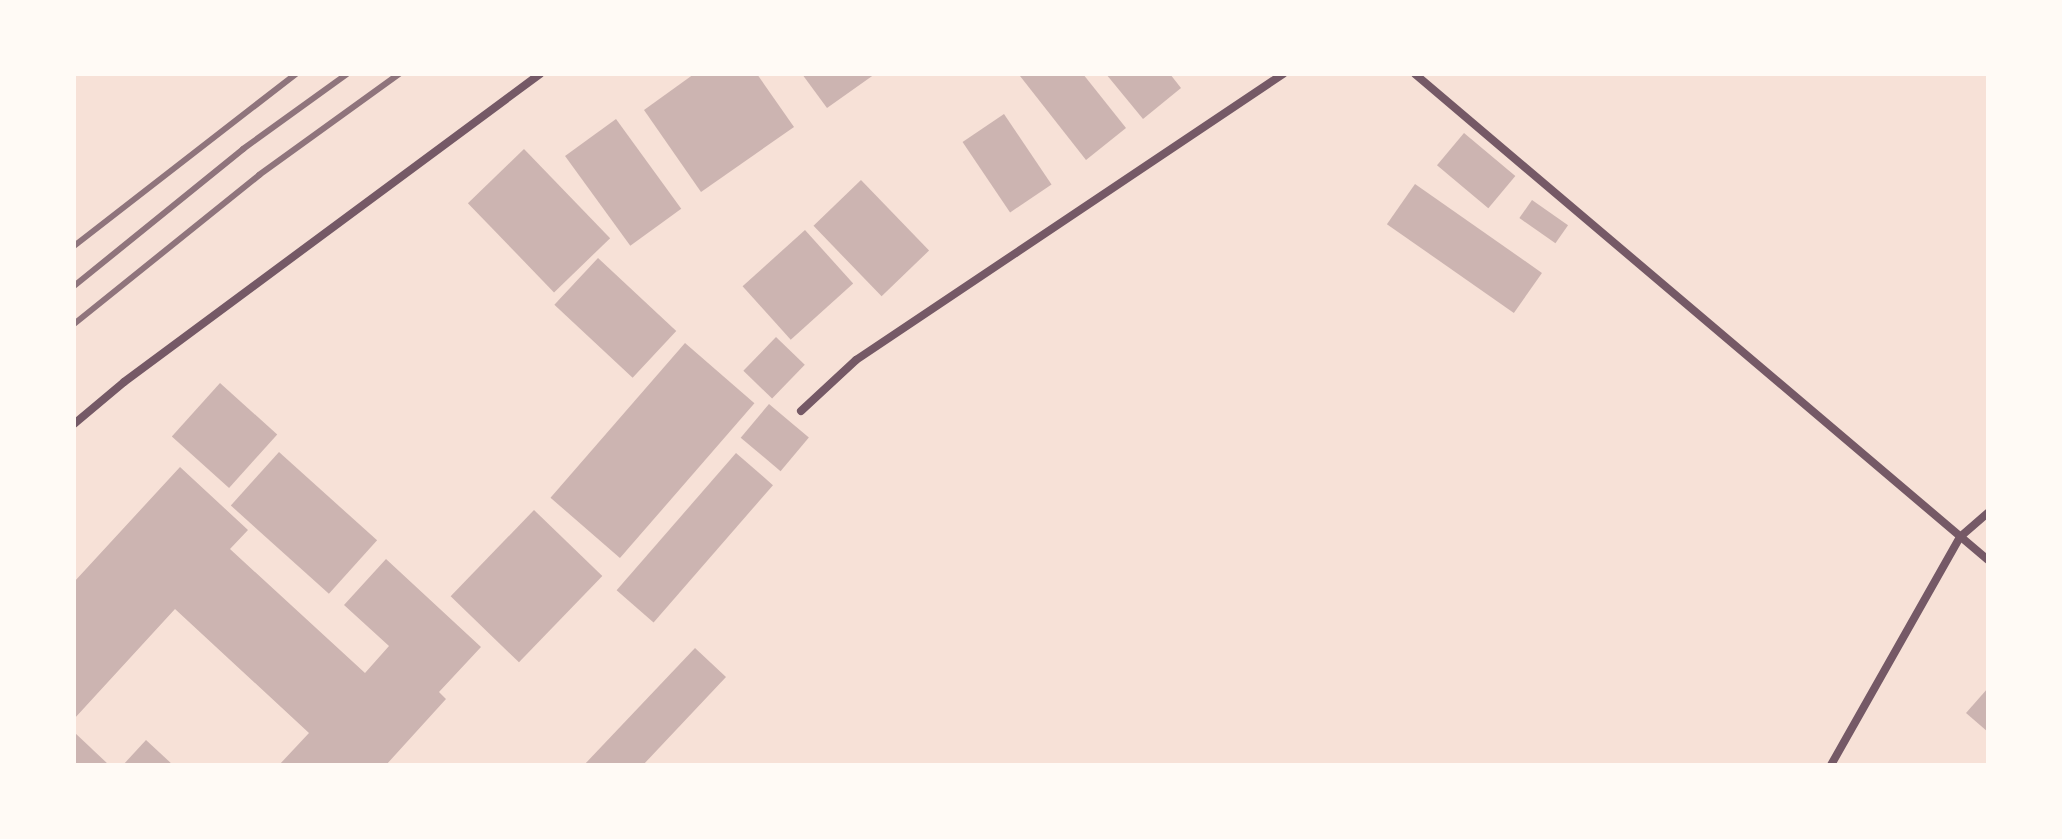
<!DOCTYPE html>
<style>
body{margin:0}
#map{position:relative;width:2062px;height:839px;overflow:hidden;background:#f7e1d7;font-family:"IBM Plex Sans",sans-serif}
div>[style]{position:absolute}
.building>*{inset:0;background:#ccb4b1;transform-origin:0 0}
.minor>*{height:8px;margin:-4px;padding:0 4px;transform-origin:4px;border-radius:4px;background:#755966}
.rail>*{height:6px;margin:-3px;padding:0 3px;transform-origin:3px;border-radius:3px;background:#8f747c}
span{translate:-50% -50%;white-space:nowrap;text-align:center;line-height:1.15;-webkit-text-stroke:6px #fffaf5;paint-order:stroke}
.frame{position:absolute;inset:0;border:76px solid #fffaf5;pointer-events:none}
</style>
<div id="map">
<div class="building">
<i style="clip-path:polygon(694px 74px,757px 74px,794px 127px,701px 192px,644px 110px)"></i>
<i style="clip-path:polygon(802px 74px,875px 74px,827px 108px)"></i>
<i style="clip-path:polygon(1083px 74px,1126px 128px,1086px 160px,1020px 76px)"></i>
<i style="clip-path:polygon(1106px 74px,1170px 74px,1181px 88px,1143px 119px)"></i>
<i style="left:1004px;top:114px;width:85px;height:50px;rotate:56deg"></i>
<i style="left:616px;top:119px;width:111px;height:63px;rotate:54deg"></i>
<i style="left:1464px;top:133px;width:67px;height:42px;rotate:40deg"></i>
<i style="left:524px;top:149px;width:124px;height:78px;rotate:46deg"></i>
<i style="left:861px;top:180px;width:98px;height:66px;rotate:46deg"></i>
<i style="left:1415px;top:184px;width:155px;height:49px;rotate:35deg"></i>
<i style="left:1532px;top:200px;width:44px;height:22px;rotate:35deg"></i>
<i style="left:805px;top:230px;width:72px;height:84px;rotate:48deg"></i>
<i style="left:598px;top:258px;width:107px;height:64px;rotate:43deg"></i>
<i style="left:776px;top:337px;width:40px;height:47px;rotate:44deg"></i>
<i style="left:685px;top:343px;width:92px;height:205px;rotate:41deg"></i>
<i style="left:220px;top:383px;width:77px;height:72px;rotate:42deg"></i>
<i style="left:769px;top:404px;width:52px;height:44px;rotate:40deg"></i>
<i style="left:279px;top:452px;width:132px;height:72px;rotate:42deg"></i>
<i style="left:736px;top:453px;width:49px;height:182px;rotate:41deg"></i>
<i style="clip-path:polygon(180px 467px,248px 530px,230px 549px,365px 673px,389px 646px,344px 605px,386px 559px,481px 647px,439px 692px,446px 699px,386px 765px,279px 765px,309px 733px,175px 609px,74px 719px,74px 582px)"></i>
<i style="left:534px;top:510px;width:95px;height:120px;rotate:44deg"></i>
<i style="clip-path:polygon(695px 648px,726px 677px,643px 765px,584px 765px)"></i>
<i style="clip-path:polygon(1988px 688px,1988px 732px,1966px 713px)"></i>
<i style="clip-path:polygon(74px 732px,109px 765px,74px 765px)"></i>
<i style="clip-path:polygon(146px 740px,173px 765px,123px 765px)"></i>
</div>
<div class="minor">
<i style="left:1415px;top:74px;width:751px;rotate:40.3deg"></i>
<i style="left:801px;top:411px;width:75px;rotate:-42.8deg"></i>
<i style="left:856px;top:360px;width:514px;rotate:-33.81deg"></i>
<i style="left:74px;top:424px;width:65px;rotate:-40deg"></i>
<i style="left:124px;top:382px;width:518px;rotate:-36.52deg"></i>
<i style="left:1831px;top:765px;width:262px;rotate:-60.5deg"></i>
<i style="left:1960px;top:537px;width:37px;rotate:-41deg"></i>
</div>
<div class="rail">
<i style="left:74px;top:246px;width:281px;rotate:-37.8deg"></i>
<i style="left:74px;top:286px;width:218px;rotate:-39deg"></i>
<i style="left:243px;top:149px;width:128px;rotate:-35.8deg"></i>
<i style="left:74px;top:324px;width:238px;rotate:-38.8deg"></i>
<i style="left:259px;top:175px;width:173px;rotate:-35.8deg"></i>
</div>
<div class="frame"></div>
</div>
